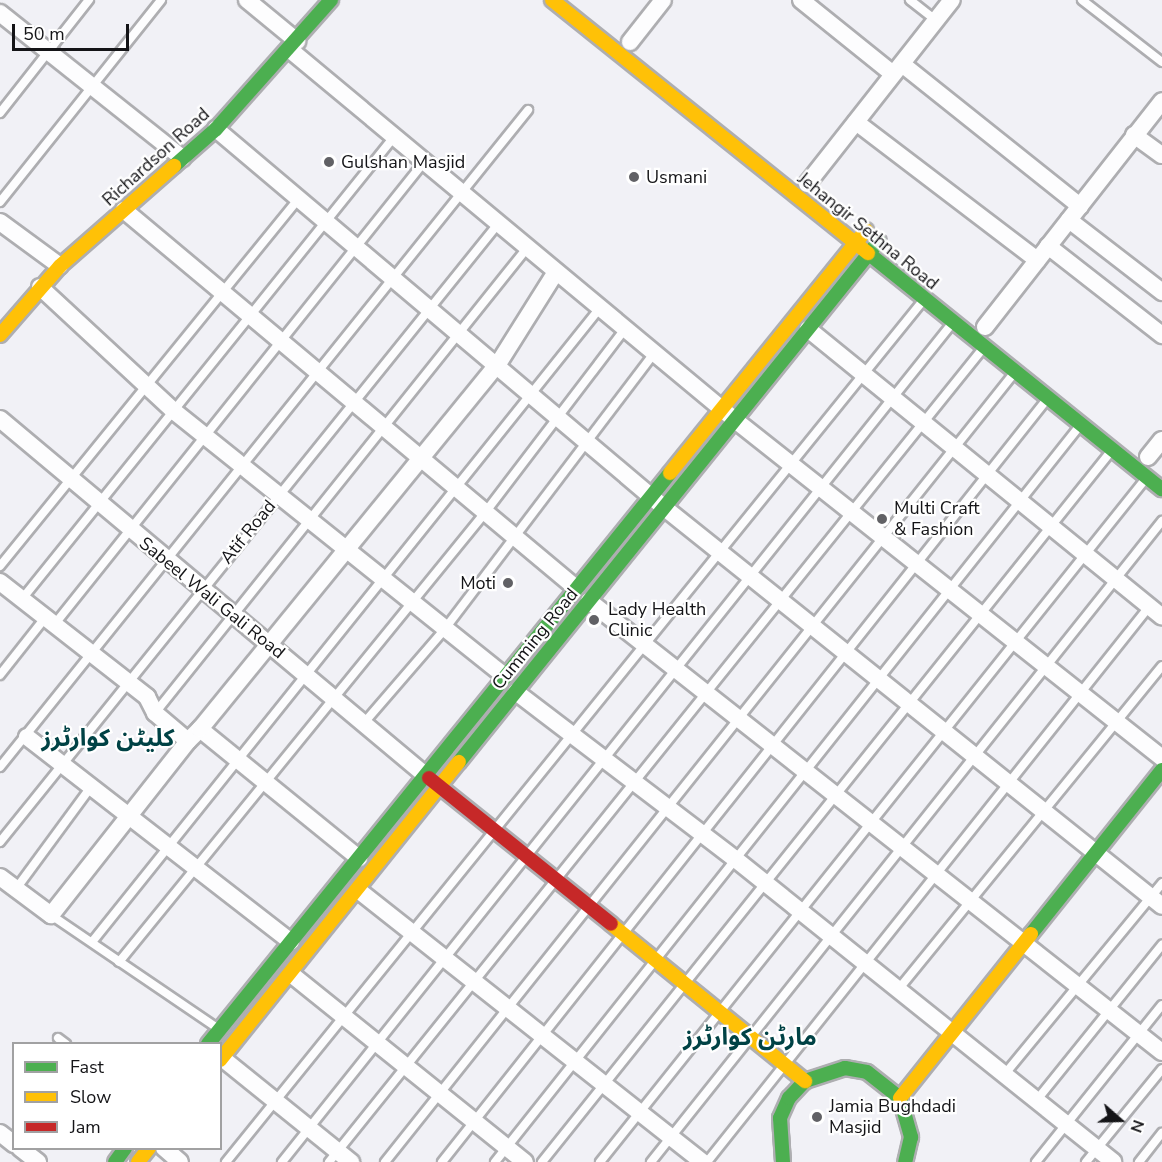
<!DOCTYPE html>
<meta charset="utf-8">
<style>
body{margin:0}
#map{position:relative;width:1162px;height:1162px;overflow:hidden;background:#f1f1f6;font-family:"Nunito Sans","Noto Sans Arabic",sans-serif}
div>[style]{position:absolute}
.roads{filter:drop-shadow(2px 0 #aeaeb1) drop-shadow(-2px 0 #aeaeb1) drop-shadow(0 2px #aeaeb1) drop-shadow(0 -2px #aeaeb1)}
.lane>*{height:8px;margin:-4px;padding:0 4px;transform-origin:4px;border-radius:4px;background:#fdfdfe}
.street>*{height:16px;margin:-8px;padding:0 8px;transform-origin:8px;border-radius:8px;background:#fdfdfe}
.fast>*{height:14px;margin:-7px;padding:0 7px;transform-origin:7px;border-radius:7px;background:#4caf50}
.slow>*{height:14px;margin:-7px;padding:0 7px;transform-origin:7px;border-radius:7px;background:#ffc107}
.jam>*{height:14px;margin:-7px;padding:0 7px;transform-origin:7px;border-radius:7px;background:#c62828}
.dots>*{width:16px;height:16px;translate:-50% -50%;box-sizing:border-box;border:3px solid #fff;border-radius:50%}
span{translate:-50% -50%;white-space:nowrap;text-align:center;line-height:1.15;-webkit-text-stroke:4.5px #fff;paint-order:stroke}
.street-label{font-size:18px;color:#141417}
.poi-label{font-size:18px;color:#141417}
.left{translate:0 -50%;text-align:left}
.right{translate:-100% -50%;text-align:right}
.district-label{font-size:24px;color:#004245;font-weight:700}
.legend{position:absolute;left:12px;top:1042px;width:210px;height:108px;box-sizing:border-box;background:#fff;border:2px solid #a1a1a2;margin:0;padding:8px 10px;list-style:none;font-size:18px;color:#141417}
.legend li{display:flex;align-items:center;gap:12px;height:30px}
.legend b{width:30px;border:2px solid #a1a1a2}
.north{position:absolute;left:1090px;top:1090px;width:60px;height:60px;-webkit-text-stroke:4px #fff;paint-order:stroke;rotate:110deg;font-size:16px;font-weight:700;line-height:24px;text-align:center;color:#141417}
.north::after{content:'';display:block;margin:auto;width:21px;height:27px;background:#141417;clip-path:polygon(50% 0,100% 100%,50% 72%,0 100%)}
.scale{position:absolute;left:12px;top:24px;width:117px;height:27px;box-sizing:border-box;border:3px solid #141417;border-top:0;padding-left:8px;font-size:18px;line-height:21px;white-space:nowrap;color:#141417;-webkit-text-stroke:4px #fff;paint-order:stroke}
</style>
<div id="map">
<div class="roads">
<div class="lane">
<i style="left:910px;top:0;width:33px;rotate:38deg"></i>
<i style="left:1082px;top:0;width:101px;rotate:37.8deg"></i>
<i style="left:0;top:113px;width:144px;rotate:-51.8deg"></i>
<i style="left:0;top:202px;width:258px;rotate:-51.4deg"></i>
<i style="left:0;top:566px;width:474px;rotate:-50.9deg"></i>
<i style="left:22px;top:599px;width:593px;rotate:-51.16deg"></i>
<i style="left:54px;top:625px;width:593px;rotate:-51.37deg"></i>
<i style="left:0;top:675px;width:73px;rotate:-51.7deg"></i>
<i style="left:155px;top:713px;width:595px;rotate:-51.34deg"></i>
<i style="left:363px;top:724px;width:124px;rotate:-49.2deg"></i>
<i style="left:444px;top:630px;width:348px;rotate:-52.8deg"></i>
<i style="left:0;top:767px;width:843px;rotate:-51.21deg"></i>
<i style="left:0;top:842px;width:794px;rotate:-51.14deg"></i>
<i style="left:16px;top:889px;width:127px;rotate:-53.7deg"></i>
<i style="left:51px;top:915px;width:201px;rotate:34.2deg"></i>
<i style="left:92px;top:942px;width:812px;rotate:-51.3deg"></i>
<i style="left:119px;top:962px;width:578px;rotate:-50.83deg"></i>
<i style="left:484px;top:514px;width:233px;rotate:-52.7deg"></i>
<i style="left:897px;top:991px;width:419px;rotate:-50.8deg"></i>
<i style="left:58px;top:1038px;width:10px;rotate:37deg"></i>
<i style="left:1004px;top:1075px;width:249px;rotate:-50.5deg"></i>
<i style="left:1036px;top:1101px;width:201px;rotate:-51.1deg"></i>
<i style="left:226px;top:1162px;width:1106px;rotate:-51.02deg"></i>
<i style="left:282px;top:1162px;width:1072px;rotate:-51.37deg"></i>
<i style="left:329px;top:1162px;width:1039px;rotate:-51.21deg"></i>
<i style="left:385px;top:1162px;width:1004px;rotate:-51.43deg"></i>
<i style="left:442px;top:1162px;width:969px;rotate:-51.58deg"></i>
<i style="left:495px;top:1162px;width:937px;rotate:-51.54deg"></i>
<i style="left:542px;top:1162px;width:906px;rotate:-51.32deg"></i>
<i style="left:600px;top:1162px;width:870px;rotate:-51.39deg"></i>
<i style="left:651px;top:1162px;width:820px;rotate:-51.44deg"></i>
<i style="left:707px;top:1162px;width:709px;rotate:-51.47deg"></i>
<i style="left:1036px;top:1162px;width:201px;rotate:-51.3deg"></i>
<i style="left:1086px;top:1162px;width:120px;rotate:-50.7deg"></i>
<i style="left:1139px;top:1162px;width:37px;rotate:-52deg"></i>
</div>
<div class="street">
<i style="left:247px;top:0;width:65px;rotate:39.4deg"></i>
<i style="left:801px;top:0;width:118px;rotate:38.8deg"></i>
<i style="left:0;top:13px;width:233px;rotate:38.5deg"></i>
<i style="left:630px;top:42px;width:53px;rotate:-51.8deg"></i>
<i style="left:289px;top:49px;width:580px;rotate:39.75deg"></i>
<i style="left:735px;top:420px;width:545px;rotate:38.36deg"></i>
<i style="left:902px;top:64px;width:228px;rotate:38.6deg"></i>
<i style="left:856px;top:122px;width:228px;rotate:37.3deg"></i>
<i style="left:216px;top:129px;width:589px;rotate:40.18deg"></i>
<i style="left:666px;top:509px;width:635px;rotate:38.67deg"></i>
<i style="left:1134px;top:135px;width:34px;rotate:36deg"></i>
<i style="left:807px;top:184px;width:234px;rotate:-51.8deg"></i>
<i style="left:124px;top:210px;width:589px;rotate:39.91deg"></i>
<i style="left:1069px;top:220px;width:118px;rotate:37.7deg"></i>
<i style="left:0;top:222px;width:74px;rotate:36.3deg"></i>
<i style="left:1048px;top:246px;width:145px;rotate:38deg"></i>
<i style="left:40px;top:287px;width:184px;rotate:42.8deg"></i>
<i style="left:175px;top:412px;width:420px;rotate:38.7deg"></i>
<i style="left:985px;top:327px;width:287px;rotate:-51.9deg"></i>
<i style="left:808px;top:329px;width:456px;rotate:39.1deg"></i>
<i style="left:0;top:419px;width:554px;rotate:39.95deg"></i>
<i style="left:1148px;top:457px;width:22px;rotate:-51deg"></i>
<i style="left:0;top:582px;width:187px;rotate:38deg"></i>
<i style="left:147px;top:697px;width:18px;rotate:63deg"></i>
<i style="left:155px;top:713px;width:43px;rotate:40.3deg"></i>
<i style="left:188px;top:741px;width:17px;rotate:-45deg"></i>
<i style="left:200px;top:729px;width:205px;rotate:39.1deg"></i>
<i style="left:589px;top:601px;width:729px;rotate:38.21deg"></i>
<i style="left:516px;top:692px;width:274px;rotate:37.3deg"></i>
<i style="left:734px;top:858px;width:486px;rotate:38.7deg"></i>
<i style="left:200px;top:729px;width:471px;rotate:-50.8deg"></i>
<i style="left:498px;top:364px;width:109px;rotate:-57.8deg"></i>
<i style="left:27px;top:737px;width:334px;rotate:37.8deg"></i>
<i style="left:0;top:877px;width:64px;rotate:36.7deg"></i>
<i style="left:51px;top:915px;width:221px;rotate:-51.8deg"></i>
<i style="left:358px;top:890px;width:439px;rotate:38.3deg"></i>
<i style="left:291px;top:974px;width:300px;rotate:38.8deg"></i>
<i style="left:222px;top:1058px;width:166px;rotate:38.9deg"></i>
<i style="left:0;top:1133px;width:18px;rotate:38deg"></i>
<i style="left:20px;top:1148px;width:23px;rotate:38deg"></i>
<i style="left:164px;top:1148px;width:21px;rotate:41deg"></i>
</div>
<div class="fast">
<i style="left:174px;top:166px;width:56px;rotate:-41.4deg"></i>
<i style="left:216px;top:129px;width:173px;rotate:-48.3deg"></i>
<i style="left:868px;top:253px;width:377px;rotate:38.8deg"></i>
<i style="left:459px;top:762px;width:669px;rotate:-51.13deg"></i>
<i style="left:1031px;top:934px;width:210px;rotate:-51.4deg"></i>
<i style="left:208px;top:1044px;width:734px;rotate:-51.02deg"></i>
<i style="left:115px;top:1162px;width:17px;rotate:-54deg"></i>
<i style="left:783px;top:1162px;width:44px;rotate:-93.9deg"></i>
<i style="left:780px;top:1118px;width:22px;rotate:-66deg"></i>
<i style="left:789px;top:1098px;width:23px;rotate:-47deg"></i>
<i style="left:805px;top:1081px;width:42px;rotate:-18deg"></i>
<i style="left:845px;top:1068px;width:22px;rotate:10deg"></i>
<i style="left:867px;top:1072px;width:42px;rotate:38.2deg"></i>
<i style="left:900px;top:1098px;width:41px;rotate:74.2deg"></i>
<i style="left:911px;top:1137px;width:26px;rotate:103deg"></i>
</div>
<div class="slow">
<i style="left:552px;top:0;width:405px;rotate:38.7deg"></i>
<i style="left:0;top:335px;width:91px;rotate:-49deg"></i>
<i style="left:60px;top:266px;width:152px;rotate:-41.3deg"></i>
<i style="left:670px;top:473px;width:312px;rotate:-51.1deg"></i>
<i style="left:611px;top:924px;width:250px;rotate:39deg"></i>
<i style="left:220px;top:1060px;width:382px;rotate:-51.3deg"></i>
<i style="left:900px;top:1098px;width:210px;rotate:-51.4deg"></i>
<i style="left:138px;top:1162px;width:18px;rotate:-52deg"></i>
</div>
<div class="jam">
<i style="left:429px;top:778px;width:233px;rotate:38.7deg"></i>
</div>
</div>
<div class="dots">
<i style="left:329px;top:162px;background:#616165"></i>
<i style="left:634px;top:177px;background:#616165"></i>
<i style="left:882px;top:519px;background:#616165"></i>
<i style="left:508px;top:583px;background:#616165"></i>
<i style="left:594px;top:620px;background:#616165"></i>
<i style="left:817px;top:1117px;background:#616165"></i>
</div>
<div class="street-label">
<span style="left:156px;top:157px;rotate:-42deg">Richardson Road</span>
<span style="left:868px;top:231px;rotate:39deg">Jehangir Sethna Road</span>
<span style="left:248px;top:532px;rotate:-51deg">Atif Road</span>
<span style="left:212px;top:598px;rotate:39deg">Sabeel Wali Gali Road</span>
<span style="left:535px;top:639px;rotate:-51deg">Cumming Road</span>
</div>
<div class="poi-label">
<span class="left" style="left:341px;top:162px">Gulshan Masjid</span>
<span class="left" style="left:646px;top:177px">Usmani</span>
<span class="left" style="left:894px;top:519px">Multi Craft<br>&amp; Fashion</span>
<span class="right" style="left:496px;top:583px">Moti</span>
<span class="left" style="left:608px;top:620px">Lady Health<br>Clinic</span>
<span class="left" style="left:829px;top:1117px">Jamia Bughdadi<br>Masjid</span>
</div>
<div class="district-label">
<span style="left:108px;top:739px">کلیٹن کوارٹرز</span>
<span style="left:750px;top:1038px">مارٹن کوارٹرز</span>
</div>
<ul class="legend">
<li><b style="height:8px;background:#4caf50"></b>Fast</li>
<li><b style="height:8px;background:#ffc107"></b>Slow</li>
<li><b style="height:8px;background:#c62828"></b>Jam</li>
</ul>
<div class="north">N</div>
<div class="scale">50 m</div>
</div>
